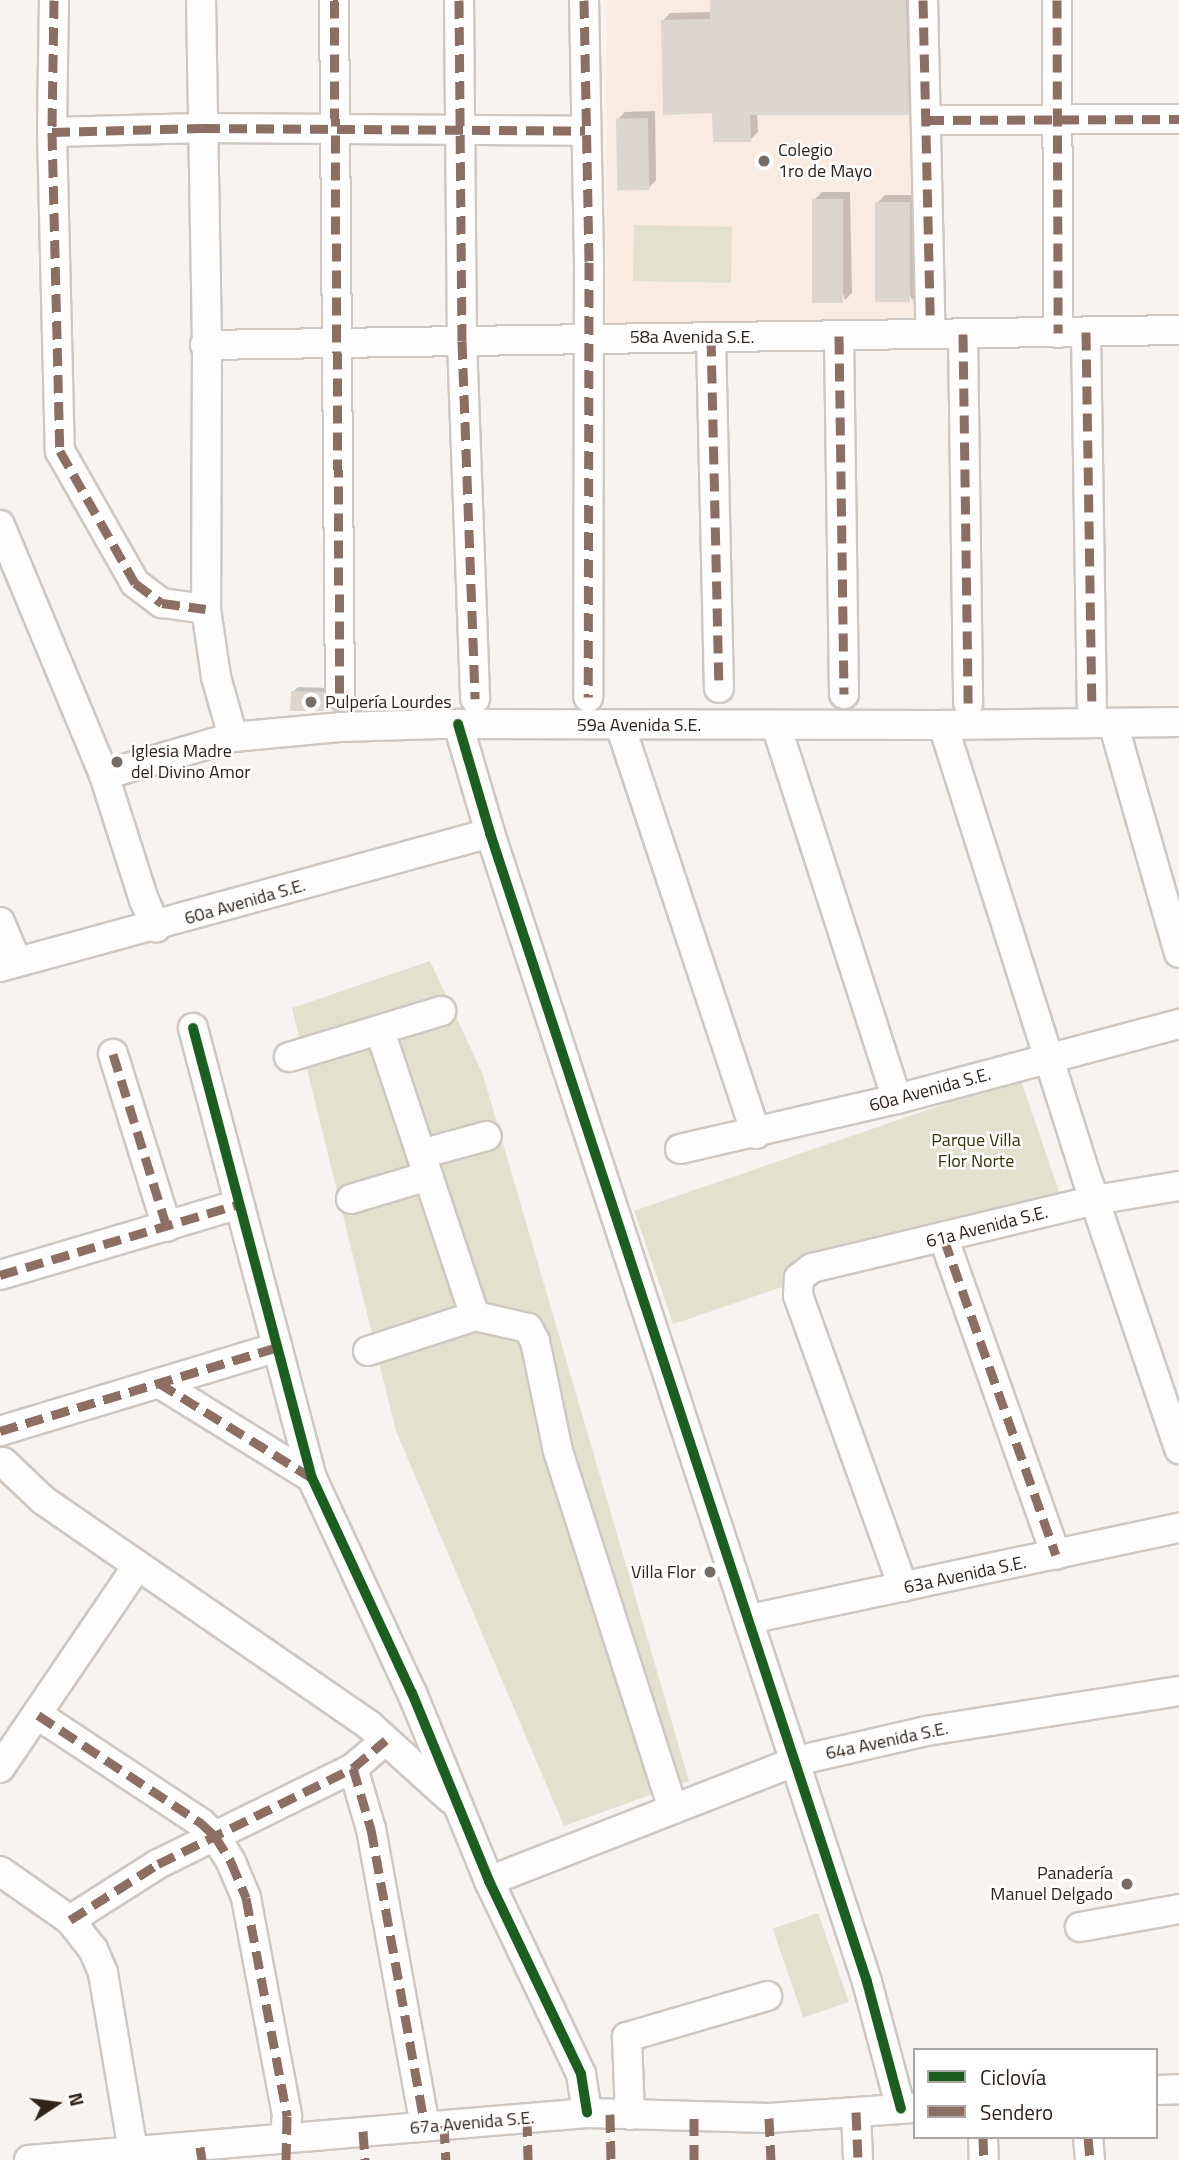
<!DOCTYPE html>
<meta charset="utf-8">
<style>
body{margin:0}
#map{position:relative;width:1179px;height:2160px;overflow:hidden;background:#f6f3f0;font-family:"Titillium Web",sans-serif}
div>[style]{position:absolute}
.built>*{inset:0;background:#faebe1;transform-origin:0 0}
.green>*{inset:0;background:#e2e1cd;transform-origin:0 0}
.shadow>*{inset:0;background:#0003}
.building>*{inset:0;background:#dcd6ce;transform-origin:0 0}
.roads{filter:drop-shadow(2px 0 #cec7c2) drop-shadow(-2px 0 #cec7c2) drop-shadow(0 2px #cec7c2) drop-shadow(0 -2px #cec7c2)}
.minor>*{height:28px;margin:-14px;padding:0 14px;transform-origin:14px;border-radius:14px;background:#fefdfd}
.quiet>*{height:9px;margin-top:-4.5px;transform-origin:0;background:repeating-linear-gradient(90deg,#8d6e63 0 18px,transparent 0 27px)}
.cycleway>*{height:10px;margin:-5px;padding:0 5px;transform-origin:5px;border-radius:5px;background:#1b5e20}
.dots>*{width:19px;height:19px;translate:-50% -50%;box-sizing:border-box;border:4px solid #fff;border-radius:50%}
span{translate:-50% -50%;white-space:nowrap;text-align:center;line-height:1.15;-webkit-text-stroke:5px #fff;paint-order:stroke}
.poi-label{font-size:18px;color:#30231b}
.left{translate:0 -50%;text-align:left}
.right{translate:-100% -50%;text-align:right}
.street-label{font-size:18px;color:#30231b}
.park-label{font-size:18px;color:#353601}
.legend{position:absolute;left:913px;top:2048px;width:245px;height:91px;box-sizing:border-box;background:#fff;border:2px solid #aca7a4;margin:0;padding:9px 12px;list-style:none;font-size:21px;color:#30231b}
.legend li{display:flex;align-items:center;gap:14px;height:35px}
.legend b{width:35px;border:2px solid #aca7a4}
.north{position:absolute;left:21px;top:2069px;width:70px;height:70px;-webkit-text-stroke:5px #fff;paint-order:stroke;rotate:77deg;font-size:19px;font-weight:700;line-height:28px;text-align:center;color:#30231b}
.north::after{content:'';display:block;margin:auto;width:24px;height:32px;background:#30231b;clip-path:polygon(50% 0,100% 100%,50% 72%,0 100%)}
</style>
<div id="map">
<div class="built">
<i style="left:607px;top:0;width:308px;height:332px"></i>
</div>
<div class="green">
<i style="left:634px;top:225px;width:98px;height:56px;rotate:1deg"></i>
<i style="clip-path:polygon(430px 961px,483px 1075px,689px 1781px,564px 1826px,396px 1431px,292px 1008px)"></i>
<i style="left:1020px;top:1078px;width:120px;height:408px;rotate:71deg"></i>
<i style="left:818px;top:1913px;width:94px;height:48px;rotate:71deg"></i>
</div>
<div class="shadow">
<i style="clip-path:polygon(712px 0,914px 0,916px 106px,908px 113px,757px 113px,758px 132px,750px 140px,714px 112px,663px 21px,670px 13px,712px 12px)"></i>
<i style="clip-path:polygon(655px 111px,656px 180px,649px 188px,617px 120px,625px 112px)"></i>
<i style="clip-path:polygon(822px 192px,850px 192px,852px 293px,845px 300px,814px 200px)"></i>
<i style="clip-path:polygon(885px 195px,917px 195px,919px 293px,912px 300px,877px 203px)"></i>
<i style="clip-path:polygon(298px 687px,328px 688px,334px 705px,330px 709px,293px 692px)"></i>
</div>
<div class="building">
<i style="clip-path:polygon(710px 0,906px 0,909px 115px,750px 115px,751px 142px,713px 142px,712px 113px,663px 115px,661px 20px,710px 19px)"></i>
<i style="left:648px;top:118px;width:72px;height:32px;rotate:89deg"></i>
<i style="left:812px;top:199px;width:31px;height:104px"></i>
<i style="left:875px;top:202px;width:35px;height:100px"></i>
<i style="clip-path:polygon(291px 691px,323px 692px,331px 711px,290px 711px)"></i>
</div>
<div class="roads">
<div class="minor">
<i style="left:54px;top:0;width:132px;rotate:90.9deg"></i>
<i style="left:52px;top:132px;width:319px;rotate:88.6deg"></i>
<i style="left:60px;top:451px;width:152px;rotate:60.4deg"></i>
<i style="left:135px;top:583px;width:34px;rotate:37deg"></i>
<i style="left:162px;top:603px;width:44px;rotate:7.8deg"></i>
<i style="left:201px;top:0;width:344px;rotate:89deg"></i>
<i style="left:207px;top:344px;width:265px;rotate:90.2deg"></i>
<i style="left:206px;top:609px;width:69px;rotate:81.6deg"></i>
<i style="left:216px;top:677px;width:62px;rotate:74.2deg"></i>
<i style="left:334px;top:0;width:695px;rotate:89.51deg"></i>
<i style="left:459px;top:0;width:341px;rotate:89.5deg"></i>
<i style="left:462px;top:341px;width:358px;rotate:87.9deg"></i>
<i style="left:584px;top:0;width:262px;rotate:88.9deg"></i>
<i style="left:589px;top:262px;width:435px;rotate:90.1deg"></i>
<i style="left:923px;top:0;width:317px;rotate:88.7deg"></i>
<i style="left:1057px;top:0;width:333px;rotate:89.8deg"></i>
<i style="left:926px;top:120px;width:253px;rotate:-0.2deg"></i>
<i style="left:52px;top:132px;width:150px;rotate:-1.5deg"></i>
<i style="left:202px;top:128px;width:383px;rotate:0.4deg"></i>
<i style="left:1086px;top:332px;width:373px;rotate:89.1deg"></i>
<i style="left:963px;top:334px;width:369px;rotate:89.2deg"></i>
<i style="left:839px;top:336px;width:358px;rotate:89.2deg"></i>
<i style="left:711px;top:338px;width:350px;rotate:88.7deg"></i>
<i style="left:205px;top:345px;width:974px;rotate:-0.88deg"></i>
<i style="left:0;top:525px;width:271px;rotate:67.4deg"></i>
<i style="left:104px;top:775px;width:131px;rotate:72.3deg"></i>
<i style="left:144px;top:900px;width:30px;rotate:66deg"></i>
<i style="left:1113px;top:723px;width:239px;rotate:74deg"></i>
<i style="left:458px;top:724px;width:114px;rotate:73.6deg"></i>
<i style="left:490px;top:833px;width:1209px;rotate:71.83deg"></i>
<i style="left:867px;top:1982px;width:131px;rotate:75deg"></i>
<i style="left:620px;top:725px;width:431px;rotate:71.6deg"></i>
<i style="left:776px;top:725px;width:393px;rotate:72.1deg"></i>
<i style="left:943px;top:725px;width:482px;rotate:72.4deg"></i>
<i style="left:1089px;top:1184px;width:280px;rotate:71.2deg"></i>
<i style="left:104px;top:775px;width:134px;rotate:-16.4deg"></i>
<i style="left:233px;top:737px;width:107px;rotate:-5.3deg"></i>
<i style="left:340px;top:727px;width:99px;rotate:-1.7deg"></i>
<i style="left:439px;top:724px;width:504px;rotate:0.11deg"></i>
<i style="left:943px;top:725px;width:236px;rotate:-0.7deg"></i>
<i style="left:0;top:922px;width:43px;rotate:67deg"></i>
<i style="left:0;top:967px;width:508px;rotate:-15.29deg"></i>
<i style="left:193px;top:1028px;width:465px;rotate:75.2deg"></i>
<i style="left:312px;top:1478px;width:237px;rotate:65.1deg"></i>
<i style="left:412px;top:1693px;width:203px;rotate:67.7deg"></i>
<i style="left:489px;top:1881px;width:214px;rotate:64.5deg"></i>
<i style="left:581px;top:2074px;width:39px;rotate:81deg"></i>
<i style="left:380px;top:1031px;width:300px;rotate:71.6deg"></i>
<i style="left:113px;top:1054px;width:181px;rotate:72.7deg"></i>
<i style="left:289px;top:1057px;width:159px;rotate:-16.8deg"></i>
<i style="left:680px;top:1149px;width:223px;rotate:-13deg"></i>
<i style="left:897px;top:1099px;width:292px;rotate:-14.9deg"></i>
<i style="left:421px;top:1154px;width:68px;rotate:-15.3deg"></i>
<i style="left:351px;top:1199px;width:80px;rotate:-16.6deg"></i>
<i style="left:944px;top:1239px;width:335px;rotate:70.5deg"></i>
<i style="left:0;top:1275px;width:249px;rotate:-16.5deg"></i>
<i style="left:368px;top:1351px;width:113px;rotate:-18.1deg"></i>
<i style="left:475px;top:1316px;width:54px;rotate:12.8deg"></i>
<i style="left:528px;top:1328px;width:15px;rotate:62deg"></i>
<i style="left:535px;top:1341px;width:112px;rotate:78.2deg"></i>
<i style="left:558px;top:1451px;width:376px;rotate:72.2deg"></i>
<i style="left:159px;top:1383px;width:180px;rotate:31.8deg"></i>
<i style="left:0;top:1431px;width:290px;rotate:-16.8deg"></i>
<i style="left:3px;top:1462px;width:55px;rotate:43.5deg"></i>
<i style="left:43px;top:1500px;width:396px;rotate:34.6deg"></i>
<i style="left:369px;top:1725px;width:110px;rotate:42.1deg"></i>
<i style="left:903px;top:1587px;width:310px;rotate:-109.8deg"></i>
<i style="left:798px;top:1295px;width:17px;rotate:-87deg"></i>
<i style="left:799px;top:1278px;width:16px;rotate:-38deg"></i>
<i style="left:812px;top:1268px;width:291px;rotate:-13.5deg"></i>
<i style="left:1095px;top:1200px;width:85px;rotate:-9.5deg"></i>
<i style="left:750px;top:1619px;width:439px;rotate:-12deg"></i>
<i style="left:38px;top:1715px;width:196px;rotate:33.5deg"></i>
<i style="left:201px;top:1823px;width:19px;rotate:43deg"></i>
<i style="left:215px;top:1836px;width:31px;rotate:58deg"></i>
<i style="left:231px;top:1862px;width:39px;rotate:67deg"></i>
<i style="left:246px;top:1898px;width:222px;rotate:79.3deg"></i>
<i style="left:287px;top:2116px;width:23px;rotate:97deg"></i>
<i style="left:0;top:1768px;width:245px;rotate:-55.8deg"></i>
<i style="left:353px;top:1768px;width:64px;rotate:73.6deg"></i>
<i style="left:371px;top:1829px;width:302px;rotate:79.7deg"></i>
<i style="left:0;top:1871px;width:85px;rotate:35deg"></i>
<i style="left:70px;top:1920px;width:37px;rotate:52deg"></i>
<i style="left:93px;top:1949px;width:26px;rotate:67deg"></i>
<i style="left:103px;top:1973px;width:181px;rotate:80.4deg"></i>
<i style="left:489px;top:1881px;width:330px;rotate:-21.3deg"></i>
<i style="left:796px;top:1761px;width:134px;rotate:-12.9deg"></i>
<i style="left:927px;top:1731px;width:255px;rotate:-9deg"></i>
<i style="left:70px;top:1920px;width:104px;rotate:-32.5deg"></i>
<i style="left:158px;top:1864px;width:217px;rotate:-26.2deg"></i>
<i style="left:353px;top:1768px;width:43px;rotate:-40.3deg"></i>
<i style="left:1080px;top:1927px;width:101px;rotate:-10.3deg"></i>
<i style="left:1156px;top:2090px;width:23px;rotate:-2deg"></i>
<i style="left:856px;top:2112px;width:48px;rotate:87.6deg"></i>
<i style="left:630px;top:2115px;width:78px;rotate:-92.2deg"></i>
<i style="left:627px;top:2037px;width:146px;rotate:-16.3deg"></i>
<i style="left:983px;top:2137px;width:23px;rotate:88deg"></i>
<i style="left:1088px;top:2137px;width:23px;rotate:85deg"></i>
<i style="left:29px;top:2160px;width:560px;rotate:-4.81deg"></i>
<i style="left:587px;top:2113px;width:182px;rotate:1.6deg"></i>
<i style="left:769px;top:2118px;width:146px;rotate:-3.9deg"></i>
</div>
</div>
<div class="quiet">
<i style="left:54px;top:0;width:132px;rotate:90.9deg"></i>
<i style="left:52px;top:132px;width:319px;rotate:88.6deg"></i>
<i style="left:60px;top:451px;width:152px;rotate:60.4deg"></i>
<i style="left:135px;top:583px;width:34px;rotate:37deg"></i>
<i style="left:162px;top:603px;width:44px;rotate:7.8deg"></i>
<i style="left:334px;top:0;width:695px;rotate:89.51deg"></i>
<i style="left:459px;top:0;width:341px;rotate:89.5deg"></i>
<i style="left:462px;top:341px;width:358px;rotate:87.9deg"></i>
<i style="left:584px;top:0;width:262px;rotate:88.9deg"></i>
<i style="left:589px;top:262px;width:435px;rotate:90.1deg"></i>
<i style="left:923px;top:0;width:317px;rotate:88.7deg"></i>
<i style="left:1057px;top:0;width:333px;rotate:89.8deg"></i>
<i style="left:926px;top:120px;width:253px;rotate:-0.2deg"></i>
<i style="left:52px;top:132px;width:150px;rotate:-1.5deg"></i>
<i style="left:202px;top:128px;width:383px;rotate:0.4deg"></i>
<i style="left:1086px;top:332px;width:373px;rotate:89.1deg"></i>
<i style="left:963px;top:334px;width:369px;rotate:89.2deg"></i>
<i style="left:839px;top:336px;width:358px;rotate:89.2deg"></i>
<i style="left:711px;top:338px;width:350px;rotate:88.7deg"></i>
<i style="left:113px;top:1054px;width:181px;rotate:72.7deg"></i>
<i style="left:944px;top:1239px;width:335px;rotate:70.5deg"></i>
<i style="left:0;top:1275px;width:249px;rotate:-16.5deg"></i>
<i style="left:159px;top:1383px;width:180px;rotate:31.8deg"></i>
<i style="left:0;top:1431px;width:290px;rotate:-16.8deg"></i>
<i style="left:38px;top:1715px;width:196px;rotate:33.5deg"></i>
<i style="left:201px;top:1823px;width:19px;rotate:43deg"></i>
<i style="left:215px;top:1836px;width:31px;rotate:58deg"></i>
<i style="left:231px;top:1862px;width:39px;rotate:67deg"></i>
<i style="left:246px;top:1898px;width:222px;rotate:79.3deg"></i>
<i style="left:287px;top:2116px;width:44px;rotate:91.3deg"></i>
<i style="left:353px;top:1768px;width:64px;rotate:73.6deg"></i>
<i style="left:371px;top:1829px;width:302px;rotate:79.7deg"></i>
<i style="left:70px;top:1920px;width:104px;rotate:-32.5deg"></i>
<i style="left:158px;top:1864px;width:217px;rotate:-26.2deg"></i>
<i style="left:353px;top:1768px;width:43px;rotate:-40.3deg"></i>
<i style="left:856px;top:2112px;width:48px;rotate:87.6deg"></i>
<i style="left:610px;top:2114px;width:46px;rotate:88.8deg"></i>
<i style="left:527px;top:2118px;width:42px;rotate:88.6deg"></i>
<i style="left:694px;top:2118px;width:42px;rotate:90deg"></i>
<i style="left:769px;top:2118px;width:42px;rotate:87.3deg"></i>
<i style="left:444px;top:2125px;width:35px;rotate:87deg"></i>
<i style="left:363px;top:2131px;width:29px;rotate:86deg"></i>
<i style="left:983px;top:2137px;width:23px;rotate:88deg"></i>
<i style="left:1088px;top:2137px;width:23px;rotate:85deg"></i>
<i style="left:200px;top:2147px;width:13px;rotate:81deg"></i>
</div>
<div class="cycleway">
<i style="left:458px;top:724px;width:114px;rotate:73.6deg"></i>
<i style="left:490px;top:833px;width:1209px;rotate:71.83deg"></i>
<i style="left:867px;top:1982px;width:131px;rotate:75deg"></i>
<i style="left:193px;top:1028px;width:465px;rotate:75.2deg"></i>
<i style="left:312px;top:1478px;width:237px;rotate:65.1deg"></i>
<i style="left:412px;top:1693px;width:203px;rotate:67.7deg"></i>
<i style="left:489px;top:1881px;width:214px;rotate:64.5deg"></i>
<i style="left:581px;top:2074px;width:39px;rotate:81deg"></i>
</div>
<div class="dots">
<i style="left:764px;top:161px;background:#756c66"></i>
<i style="left:311px;top:702px;background:#756c66"></i>
<i style="left:117px;top:762px;background:#756c66"></i>
<i style="left:710px;top:1572px;background:#756c66"></i>
<i style="left:1127px;top:1884px;background:#756c66"></i>
</div>
<div class="poi-label">
<span class="left" style="left:778px;top:161px">Colegio<br>1ro de Mayo</span>
<span class="left" style="left:325px;top:702px">Pulpería Lourdes</span>
<span class="left" style="left:131px;top:762px">Iglesia Madre<br>del Divino Amor</span>
<span class="right" style="left:696px;top:1572px">Villa Flor</span>
<span class="right" style="left:1113px;top:1884px">Panadería<br>Manuel Delgado</span>
</div>
<div class="street-label">
<span style="left:692px;top:337px">58a Avenida S.E.</span>
<span style="left:639px;top:725px">59a Avenida S.E.</span>
<span style="left:245px;top:902px;rotate:-16deg">60a Avenida S.E.</span>
<span style="left:930px;top:1090px;rotate:-15deg">60a Avenida S.E.</span>
<span style="left:987px;top:1227px;rotate:-14deg">61a Avenida S.E.</span>
<span style="left:965px;top:1575px;rotate:-12deg">63a Avenida S.E.</span>
<span style="left:887px;top:1741px;rotate:-12deg">64a Avenida S.E.</span>
<span style="left:472px;top:2123px;rotate:-5deg">67a Avenida S.E.</span>
</div>
<div class="park-label">
<span style="left:976px;top:1151px">Parque Villa<br>Flor Norte</span>
</div>
<ul class="legend">
<li><b style="height:9px;background:#1b5e20"></b>Ciclovía</li>
<li><b style="height:9px;background:#8d6e63"></b>Sendero</li>
</ul>
<div class="north">N</div>
</div>
